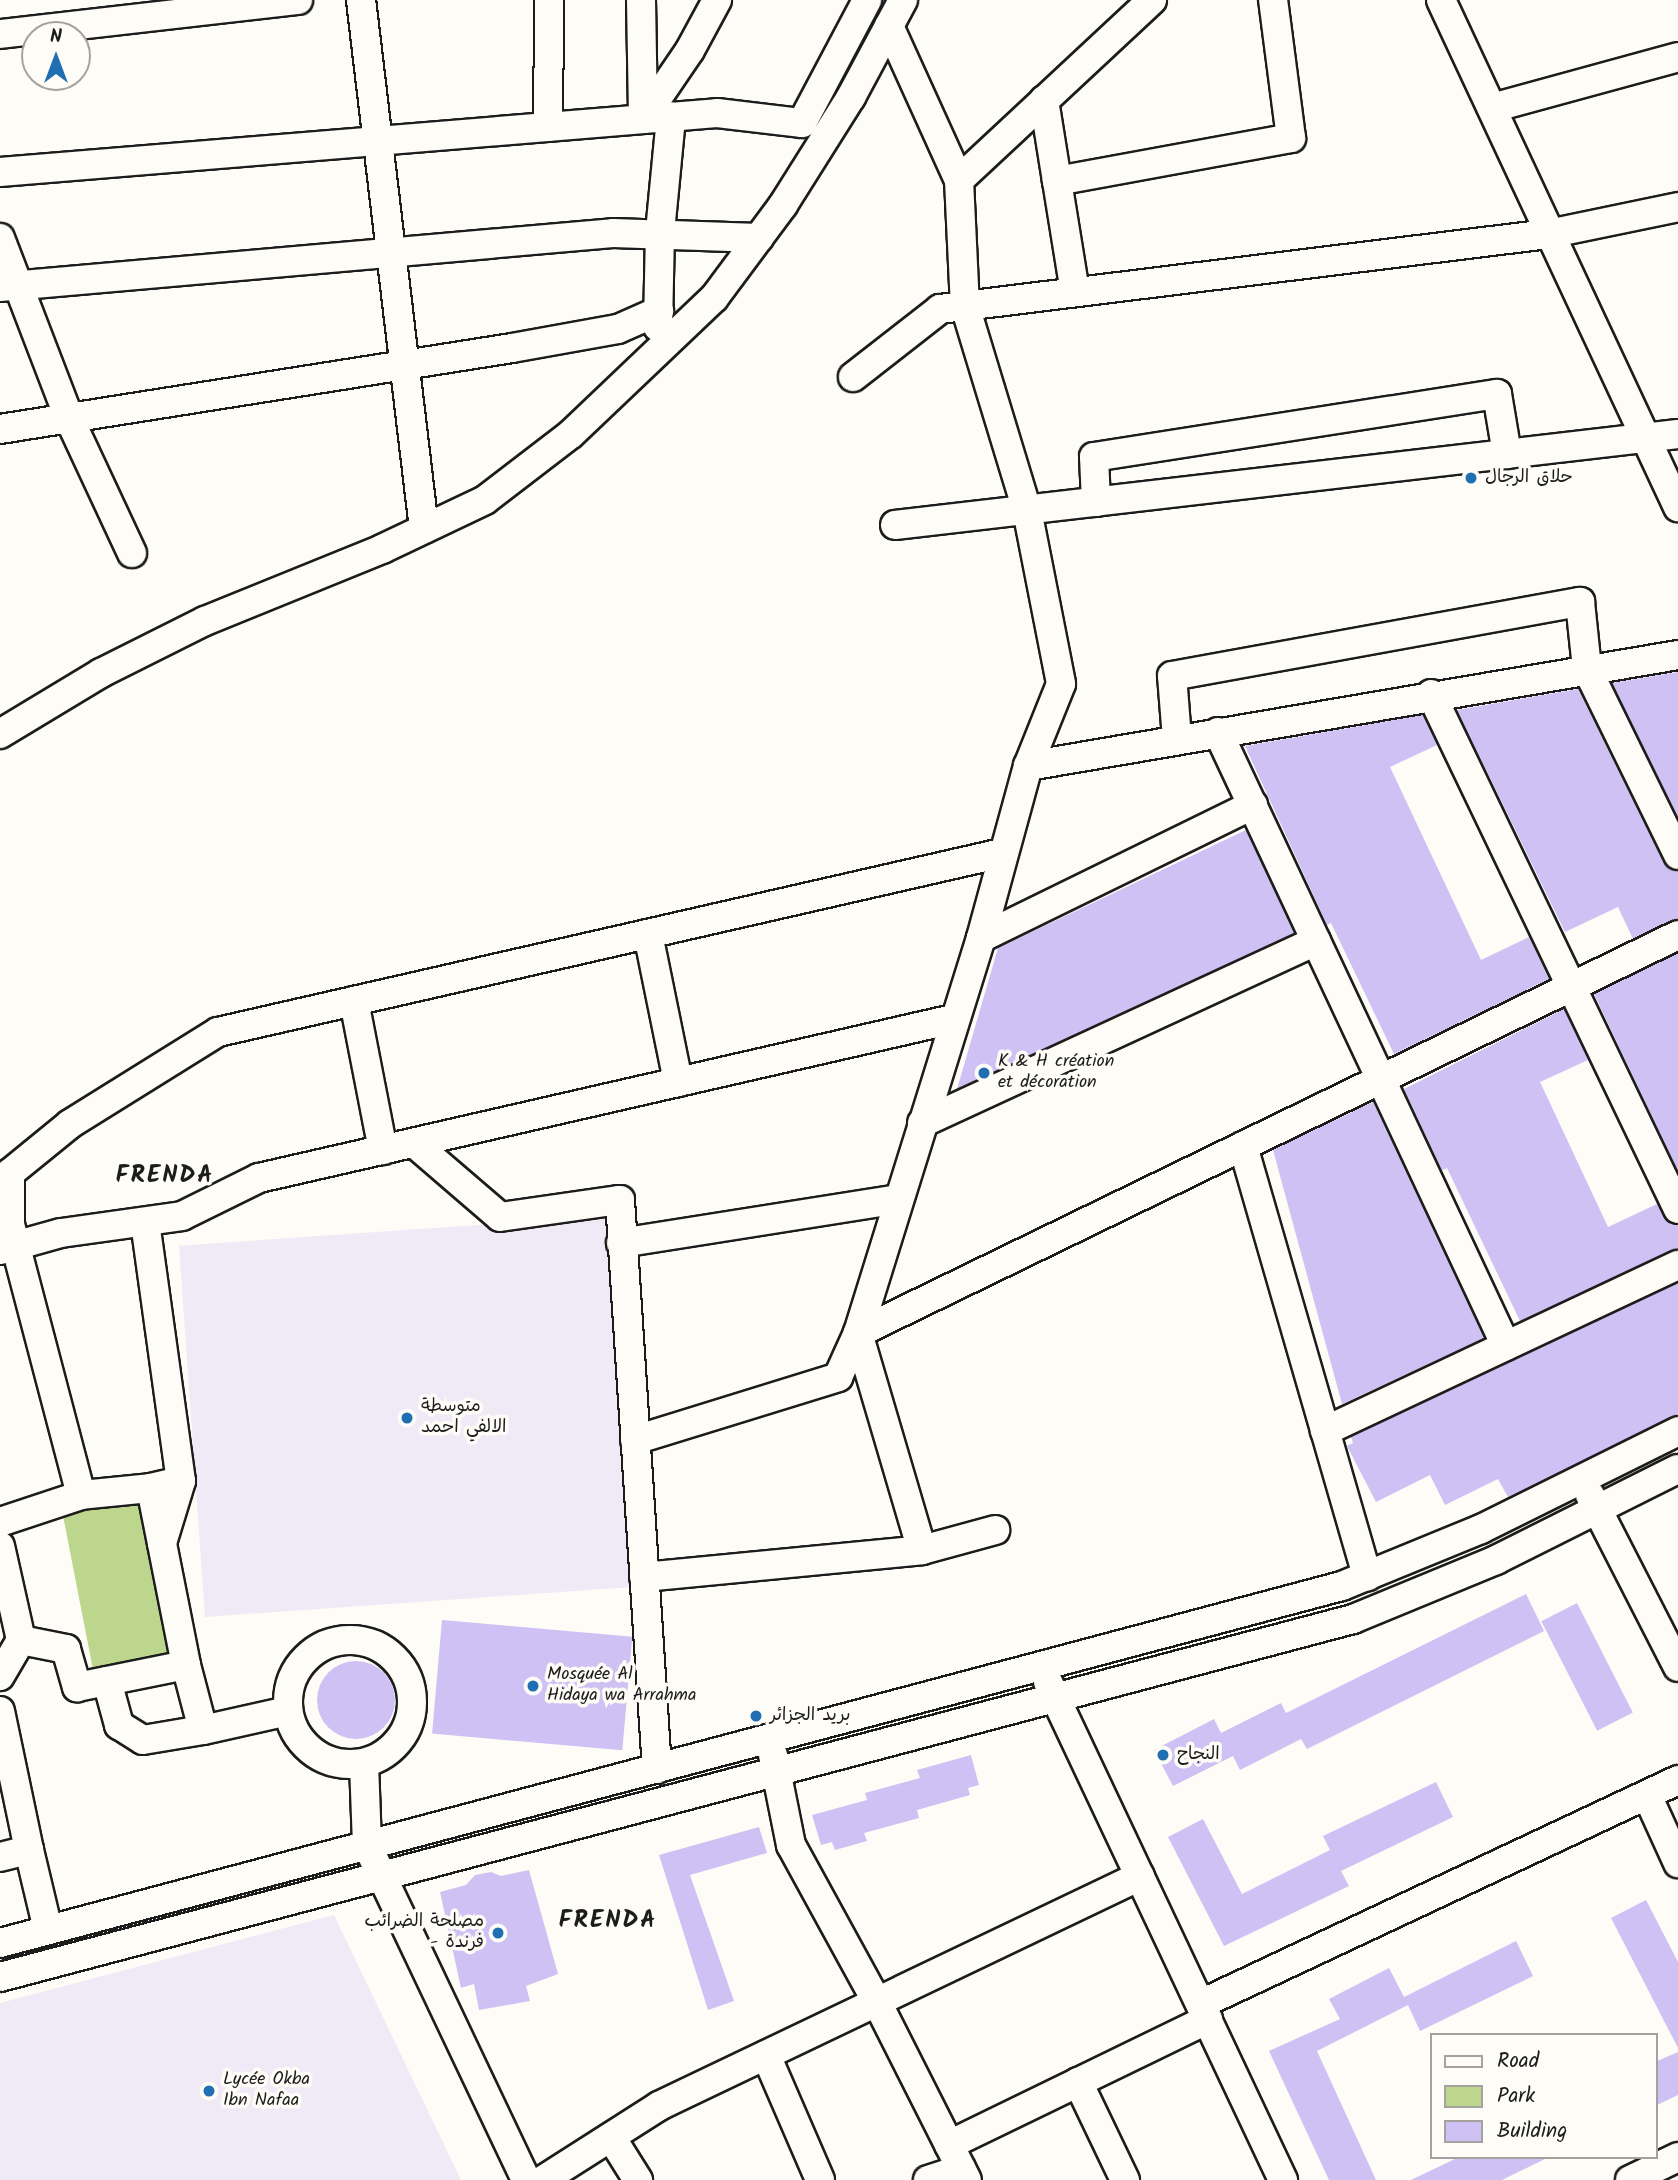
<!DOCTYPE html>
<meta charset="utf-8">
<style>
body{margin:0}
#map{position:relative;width:1678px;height:2180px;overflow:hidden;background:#fdfcf7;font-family:Kalam,"Playpen Sans Arabic",sans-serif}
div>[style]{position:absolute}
.built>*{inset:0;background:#efeaf6;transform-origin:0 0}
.green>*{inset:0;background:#bdd68d;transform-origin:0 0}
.building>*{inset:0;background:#cfc1f3;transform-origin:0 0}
.round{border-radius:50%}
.roads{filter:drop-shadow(2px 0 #1c1c1c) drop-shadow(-2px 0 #1c1c1c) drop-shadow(0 2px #1c1c1c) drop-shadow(0 -2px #1c1c1c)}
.minor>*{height:28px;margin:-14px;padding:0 14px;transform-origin:14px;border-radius:14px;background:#fdfcf7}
.minor>.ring{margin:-14px;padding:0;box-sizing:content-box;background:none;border:28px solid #fdfcf7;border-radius:50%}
.dots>*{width:19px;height:19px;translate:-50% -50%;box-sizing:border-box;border:4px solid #fdfcf7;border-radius:50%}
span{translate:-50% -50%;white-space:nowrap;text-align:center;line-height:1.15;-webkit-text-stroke:7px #fdfcf7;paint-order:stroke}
.poi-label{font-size:18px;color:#1c1c1c}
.left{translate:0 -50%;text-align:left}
.right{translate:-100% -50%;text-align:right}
.district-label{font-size:24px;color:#1c1c1c;font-weight:700;letter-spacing:2px}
.legend{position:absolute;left:1430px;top:2033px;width:228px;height:126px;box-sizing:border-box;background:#fdfcf7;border:2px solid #a3a29f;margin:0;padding:9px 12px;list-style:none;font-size:21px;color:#1c1c1c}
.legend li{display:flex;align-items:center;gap:14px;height:35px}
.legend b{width:35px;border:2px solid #a3a29f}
.north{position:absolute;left:21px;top:21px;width:70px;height:70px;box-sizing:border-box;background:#fdfcf7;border:2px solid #a3a29f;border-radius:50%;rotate:0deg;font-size:19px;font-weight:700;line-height:28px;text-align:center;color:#1c1c1c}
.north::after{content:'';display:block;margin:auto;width:24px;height:32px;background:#1f6fb2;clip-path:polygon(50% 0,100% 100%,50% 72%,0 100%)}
</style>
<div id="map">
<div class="built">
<i style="left:605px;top:1216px;width:372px;height:427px;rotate:86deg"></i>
<i style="clip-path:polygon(334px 1915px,461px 2180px,0 2180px,0 2003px)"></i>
</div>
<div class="green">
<i style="left:146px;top:1497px;width:161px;height:85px;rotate:79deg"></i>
</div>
<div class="building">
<i style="clip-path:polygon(1678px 672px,1678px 817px,1612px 683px)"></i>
<i style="clip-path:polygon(1578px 689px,1663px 862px,1678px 871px,1678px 919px,1633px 939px,1618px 907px,1565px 932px,1457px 710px)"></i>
<i style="clip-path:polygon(1423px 715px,1437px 745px,1390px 767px,1481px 960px,1529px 937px,1549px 979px,1394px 1054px,1331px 923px,1327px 925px,1245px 746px)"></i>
<i style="clip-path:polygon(1246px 830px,1294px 933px,957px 1089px,998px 948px)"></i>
<i style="clip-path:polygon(1678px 953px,1678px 1171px,1594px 994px)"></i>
<i style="clip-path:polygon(1564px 1009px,1588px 1060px,1540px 1082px,1608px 1227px,1657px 1204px,1668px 1222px,1678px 1225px,1678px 1249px,1520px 1321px,1447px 1168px,1442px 1170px,1404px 1089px)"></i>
<i style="clip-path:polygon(1373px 1102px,1484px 1338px,1342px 1404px,1273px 1150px)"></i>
<i style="clip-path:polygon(1678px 1283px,1678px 1414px,1508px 1497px,1498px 1479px,1445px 1505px,1430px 1475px,1376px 1502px,1347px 1446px,1353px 1443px,1351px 1437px)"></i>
<i style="clip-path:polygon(1526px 1594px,1544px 1631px,1307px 1749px,1301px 1739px,1240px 1770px,1233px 1756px,1173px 1786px,1154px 1750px,1214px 1719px,1221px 1733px,1281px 1703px,1286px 1713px)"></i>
<i style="left:1577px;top:1603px;width:123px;height:40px;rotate:63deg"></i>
<i style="left:442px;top:1620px;width:191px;height:114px;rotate:5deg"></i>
<i class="round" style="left:317px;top:1661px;width:78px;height:78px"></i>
<i style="clip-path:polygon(971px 1755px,979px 1785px,968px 1788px,970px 1795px,917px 1810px,919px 1818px,864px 1833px,867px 1841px,835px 1850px,832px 1842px,821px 1845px,812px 1815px,867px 1800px,865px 1793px,920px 1778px,917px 1770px)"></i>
<i style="clip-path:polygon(1436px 1782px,1453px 1817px,1341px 1871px,1349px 1886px,1224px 1946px,1168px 1837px,1203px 1819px,1242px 1894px,1330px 1850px,1323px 1836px)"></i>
<i style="clip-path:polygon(759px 1827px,767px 1853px,690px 1875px,734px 2001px,708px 2010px,659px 1855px)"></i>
<i style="clip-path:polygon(529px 1870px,558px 1974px,526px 1986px,530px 2001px,479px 2010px,474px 1984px,461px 1988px,440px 1892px,466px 1885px,475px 1875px,491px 1872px,501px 1876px)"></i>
<i style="clip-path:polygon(1646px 1900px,1678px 1962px,1678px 2048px,1611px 1918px)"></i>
<i style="clip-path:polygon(1516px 1941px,1533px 1976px,1420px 2031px,1408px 2005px,1317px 2051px,1376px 2180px,1329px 2180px,1269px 2051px,1340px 2019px,1329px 1999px,1389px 1968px,1404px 1997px)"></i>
<i style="clip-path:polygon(1678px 2052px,1678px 2095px,1655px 2106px,1655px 2062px)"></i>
<i style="clip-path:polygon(1459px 2157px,1549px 2157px,1502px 2180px,1411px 2180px)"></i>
</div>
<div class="roads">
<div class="minor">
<i style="left:361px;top:0;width:532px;rotate:83.2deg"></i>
<i style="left:641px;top:0;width:119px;rotate:89deg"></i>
<i style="left:1441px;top:0;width:560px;rotate:64.95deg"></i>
<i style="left:889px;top:26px;width:169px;rotate:65.6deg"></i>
<i style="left:959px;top:180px;width:126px;rotate:87.3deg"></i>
<i style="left:965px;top:306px;width:213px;rotate:73.1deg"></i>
<i style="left:1027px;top:510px;width:177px;rotate:78.9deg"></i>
<i style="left:1061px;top:684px;width:88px;rotate:111.9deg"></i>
<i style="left:1028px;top:766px;width:178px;rotate:105.3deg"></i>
<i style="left:981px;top:938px;width:414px;rotate:107.3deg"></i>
<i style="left:858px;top:1333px;width:226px;rotate:73.6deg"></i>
<i style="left:0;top:34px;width:300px;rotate:-6.5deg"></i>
<i style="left:1044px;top:100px;width:82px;rotate:80.9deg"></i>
<i style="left:1492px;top:108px;width:193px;rotate:-15.3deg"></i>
<i style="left:643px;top:119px;width:83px;rotate:-55.7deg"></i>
<i style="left:690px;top:50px;width:57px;rotate:-61.6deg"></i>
<i style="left:548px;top:127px;width:127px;rotate:-89.5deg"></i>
<i style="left:0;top:172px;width:719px;rotate:-4.7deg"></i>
<i style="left:717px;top:113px;width:86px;rotate:6.7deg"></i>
<i style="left:802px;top:123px;width:139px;rotate:-62.1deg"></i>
<i style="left:959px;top:180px;width:264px;rotate:-43deg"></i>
<i style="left:0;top:238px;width:193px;rotate:69deg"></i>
<i style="left:69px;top:418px;width:149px;rotate:65deg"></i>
<i style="left:0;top:287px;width:615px;rotate:-5.03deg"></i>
<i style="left:613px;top:233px;width:146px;rotate:2deg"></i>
<i style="left:1075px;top:292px;width:112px;rotate:-99.2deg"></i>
<i style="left:1057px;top:181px;width:238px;rotate:-10.4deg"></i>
<i style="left:1291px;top:138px;width:139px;rotate:-97.4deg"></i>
<i style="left:658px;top:327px;width:95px;rotate:-88.8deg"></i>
<i style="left:660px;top:232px;width:116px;rotate:-84.5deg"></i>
<i style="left:853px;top:377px;width:110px;rotate:-38deg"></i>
<i style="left:940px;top:309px;width:613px;rotate:-7.03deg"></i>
<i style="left:1548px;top:234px;width:133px;rotate:-11.7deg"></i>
<i style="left:0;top:429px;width:518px;rotate:-8.99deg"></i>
<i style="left:512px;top:348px;width:108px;rotate:-10.2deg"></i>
<i style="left:618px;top:329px;width:45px;rotate:-23.7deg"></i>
<i style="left:1096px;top:502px;width:45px;rotate:-92.5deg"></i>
<i style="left:1094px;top:457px;width:408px;rotate:-8.9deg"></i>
<i style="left:1497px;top:394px;width:61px;rotate:80.5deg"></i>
<i style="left:895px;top:525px;width:788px;rotate:-6.63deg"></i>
<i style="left:1431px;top:694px;width:571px;rotate:64.38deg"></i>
<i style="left:1218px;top:732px;width:678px;rotate:64.87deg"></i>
<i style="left:0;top:734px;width:118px;rotate:-31.1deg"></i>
<i style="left:101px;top:673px;width:116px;rotate:-26.6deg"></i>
<i style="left:205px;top:621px;width:191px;rotate:-22.1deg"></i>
<i style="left:382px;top:549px;width:114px;rotate:-25.4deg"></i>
<i style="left:485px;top:500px;width:108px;rotate:-37.5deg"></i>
<i style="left:571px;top:434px;width:197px;rotate:-43.6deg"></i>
<i style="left:714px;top:298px;width:116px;rotate:-53.4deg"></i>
<i style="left:783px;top:205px;width:128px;rotate:-57.8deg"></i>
<i style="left:851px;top:97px;width:110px;rotate:-61.8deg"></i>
<i style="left:1177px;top:739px;width:63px;rotate:-94.5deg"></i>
<i style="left:1172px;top:676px;width:415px;rotate:-10.3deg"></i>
<i style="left:1580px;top:602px;width:67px;rotate:84deg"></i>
<i style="left:1587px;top:669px;width:207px;rotate:63.9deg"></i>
<i style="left:1028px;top:766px;width:659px;rotate:-9.69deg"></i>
<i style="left:648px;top:934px;width:151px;rotate:78.5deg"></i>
<i style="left:981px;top:938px;width:303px;rotate:-26.1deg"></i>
<i style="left:354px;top:1001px;width:152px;rotate:79deg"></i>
<i style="left:922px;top:1123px;width:434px;rotate:-24.8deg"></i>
<i style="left:414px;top:1143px;width:113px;rotate:40.7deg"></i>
<i style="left:500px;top:1217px;width:121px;rotate:-8.1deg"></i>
<i style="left:620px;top:1200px;width:570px;rotate:86.28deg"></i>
<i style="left:1243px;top:1146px;width:448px;rotate:73.9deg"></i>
<i style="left:145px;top:1222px;width:261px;rotate:82.1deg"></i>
<i style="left:181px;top:1481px;width:65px;rotate:107deg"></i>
<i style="left:621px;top:1243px;width:281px;rotate:-9deg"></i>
<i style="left:0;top:1250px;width:63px;rotate:-15.6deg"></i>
<i style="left:61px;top:1233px;width:122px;rotate:-8deg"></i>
<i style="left:182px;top:1216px;width:86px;rotate:-26.3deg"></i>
<i style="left:259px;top:1178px;width:712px;rotate:-12.9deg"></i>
<i style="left:1325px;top:1431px;width:390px;rotate:-25.2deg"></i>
<i style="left:635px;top:1440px;width:213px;rotate:-17.2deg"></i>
<i style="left:838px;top:1377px;width:48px;rotate:-65.6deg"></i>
<i style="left:858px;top:1333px;width:911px;rotate:-25.89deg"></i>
<i style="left:181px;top:1481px;width:31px;rotate:167deg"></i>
<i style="left:151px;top:1488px;width:180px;rotate:78.8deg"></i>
<i style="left:81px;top:1495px;width:280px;rotate:-104.7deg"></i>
<i style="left:10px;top:1224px;width:51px;rotate:-90deg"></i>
<i style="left:10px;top:1173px;width:77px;rotate:-39.2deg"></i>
<i style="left:70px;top:1124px;width:174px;rotate:-31.9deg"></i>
<i style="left:218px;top:1032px;width:804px;rotate:-12.86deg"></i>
<i style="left:1590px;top:1495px;width:193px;rotate:62.9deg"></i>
<i style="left:0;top:1522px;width:85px;rotate:-18.4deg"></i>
<i style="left:81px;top:1495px;width:70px;rotate:-5.7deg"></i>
<i style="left:0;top:1546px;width:96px;rotate:77.4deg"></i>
<i style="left:21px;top:1640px;width:42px;rotate:120.3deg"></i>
<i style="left:644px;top:1577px;width:279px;rotate:-5.5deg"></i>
<i style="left:922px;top:1550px;width:76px;rotate:-15.3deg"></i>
<i style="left:21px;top:1640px;width:46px;rotate:11.3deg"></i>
<i style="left:66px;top:1649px;width:40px;rotate:74deg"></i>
<i style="left:77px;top:1687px;width:111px;rotate:-11.4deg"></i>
<i style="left:186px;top:1665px;width:67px;rotate:75.3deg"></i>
<i style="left:203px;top:1730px;width:87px;rotate:-12.6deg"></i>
<i class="ring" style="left:288px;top:1640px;width:96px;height:96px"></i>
<i style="left:107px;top:1681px;width:46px;rotate:74.7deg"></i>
<i style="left:119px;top:1725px;width:28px;rotate:32deg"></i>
<i style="left:143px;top:1740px;width:61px;rotate:-9.5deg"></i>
<i style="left:1048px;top:1682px;width:551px;rotate:64.74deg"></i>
<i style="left:0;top:1711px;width:142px;rotate:78.2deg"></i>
<i style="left:773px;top:1755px;width:92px;rotate:78.7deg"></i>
<i style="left:791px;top:1845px;width:179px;rotate:61.3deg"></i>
<i style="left:877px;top:2002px;width:199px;rotate:63.2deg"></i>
<i style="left:364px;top:1763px;width:82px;rotate:87.9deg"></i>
<i style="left:367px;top:1845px;width:371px;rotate:64.6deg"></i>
<i style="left:1647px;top:1795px;width:75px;rotate:65.5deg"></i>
<i style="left:0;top:1857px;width:30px;rotate:-14deg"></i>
<i style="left:29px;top:1850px;width:82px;rotate:76.6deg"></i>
<i style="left:0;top:1943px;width:1389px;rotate:-14.9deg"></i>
<i style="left:1342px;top:1586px;width:150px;rotate:-22.3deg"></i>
<i style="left:1481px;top:1529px;width:220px;rotate:-26.4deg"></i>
<i style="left:0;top:1977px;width:1400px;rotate:-14.82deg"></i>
<i style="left:1353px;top:1619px;width:155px;rotate:-22.4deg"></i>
<i style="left:1496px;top:1560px;width:203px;rotate:-26.6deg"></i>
<i style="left:1201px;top:2004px;width:527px;rotate:-25.15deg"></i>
<i style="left:766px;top:2055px;width:136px;rotate:66.6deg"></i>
<i style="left:1078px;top:2082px;width:109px;rotate:64.4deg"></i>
<i style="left:611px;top:2137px;width:51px;rotate:57.9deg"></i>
<i style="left:949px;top:2145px;width:288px;rotate:-25.9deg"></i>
<i style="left:543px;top:2180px;width:138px;rotate:-32.5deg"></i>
<i style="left:659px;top:2106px;width:533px;rotate:-25.56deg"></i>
<i style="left:928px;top:2180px;width:35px;rotate:-18deg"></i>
<i style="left:1630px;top:2180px;width:53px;rotate:-25.6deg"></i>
</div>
</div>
<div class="dots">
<i style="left:1471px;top:478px;background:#1f6fb2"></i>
<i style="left:984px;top:1073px;background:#1f6fb2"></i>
<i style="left:407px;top:1418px;background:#1f6fb2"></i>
<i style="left:533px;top:1686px;background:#1f6fb2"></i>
<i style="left:756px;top:1716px;background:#1f6fb2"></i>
<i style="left:1163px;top:1755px;background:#1f6fb2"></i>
<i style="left:498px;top:1933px;background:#1f6fb2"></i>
<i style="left:209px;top:2091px;background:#1f6fb2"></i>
</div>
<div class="poi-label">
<span class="left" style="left:1485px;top:478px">حلاق الرجال</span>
<span class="left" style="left:998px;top:1073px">K &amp; H création<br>et décoration</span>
<span class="left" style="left:421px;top:1418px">متوسطة<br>الالفي احمد</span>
<span class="left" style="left:547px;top:1686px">Mosquée Al<br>Hidaya wa Arrahma</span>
<span class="left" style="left:770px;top:1716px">بريد الجزائر</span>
<span class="left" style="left:1177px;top:1755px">النجاح</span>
<span class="right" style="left:484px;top:1933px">مصلحة الضرائب<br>- فرندة</span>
<span class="left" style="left:223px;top:2091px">Lycée Okba<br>Ibn Nafaa</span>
</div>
<div class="district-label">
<span style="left:165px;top:1176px">FRENDA</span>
<span style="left:608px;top:1921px">FRENDA</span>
</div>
<ul class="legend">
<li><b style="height:9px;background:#fdfcf7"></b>Road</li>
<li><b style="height:19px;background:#bdd68d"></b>Park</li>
<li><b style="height:19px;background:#cfc1f3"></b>Building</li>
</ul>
<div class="north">N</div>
</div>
